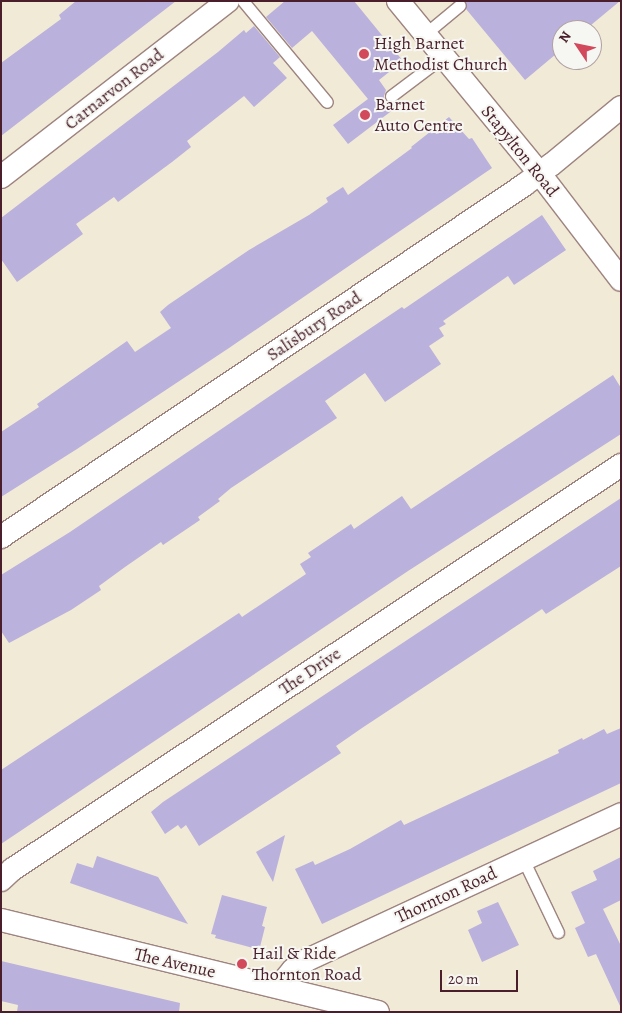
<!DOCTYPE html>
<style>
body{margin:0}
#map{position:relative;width:622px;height:1013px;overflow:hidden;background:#f1ead6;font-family:Alegreya,serif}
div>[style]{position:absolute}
.building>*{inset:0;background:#bab1dc}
.roads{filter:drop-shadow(1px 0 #9e8480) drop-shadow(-1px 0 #9e8480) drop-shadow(0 1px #9e8480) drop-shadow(0 -1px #9e8480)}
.service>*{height:11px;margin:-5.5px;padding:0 5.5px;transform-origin:5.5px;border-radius:5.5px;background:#fff}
.minor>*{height:22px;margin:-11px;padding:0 11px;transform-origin:11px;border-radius:11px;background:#fff}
.dots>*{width:14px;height:14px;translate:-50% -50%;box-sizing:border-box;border:2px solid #f6f6f2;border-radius:50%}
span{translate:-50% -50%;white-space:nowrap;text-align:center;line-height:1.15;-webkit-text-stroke:4px #f6f6f2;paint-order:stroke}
.poi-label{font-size:18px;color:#4a1f2b}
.left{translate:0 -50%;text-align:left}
.street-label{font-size:18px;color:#4a1f2b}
.frame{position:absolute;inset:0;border:2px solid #4a1f2b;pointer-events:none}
.north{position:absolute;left:552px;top:20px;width:50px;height:50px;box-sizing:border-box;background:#f6f6f2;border:1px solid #b1a0a2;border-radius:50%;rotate:304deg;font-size:14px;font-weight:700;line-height:20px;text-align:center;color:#4a1f2b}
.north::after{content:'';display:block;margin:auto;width:18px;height:22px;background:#d1495b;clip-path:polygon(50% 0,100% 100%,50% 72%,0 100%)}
.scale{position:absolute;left:440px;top:970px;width:78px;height:22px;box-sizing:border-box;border:2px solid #4a1f2b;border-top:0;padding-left:6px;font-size:15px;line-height:18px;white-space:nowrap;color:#4a1f2b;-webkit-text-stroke:4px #f6f6f2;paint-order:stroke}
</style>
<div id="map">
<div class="building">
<i style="clip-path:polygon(76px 1px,176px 1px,1px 136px,1px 63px,61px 19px,59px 15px)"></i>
<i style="clip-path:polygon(285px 1px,354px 1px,403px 61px,379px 80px,386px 90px,384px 96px,385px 101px,391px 103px,395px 102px,398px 106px,348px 144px,333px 125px,368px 99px,312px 31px,292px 48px,266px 17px)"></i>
<i style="clip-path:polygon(466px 1px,620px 1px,585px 30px,562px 30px,562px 49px,525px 80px,466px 9px)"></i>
<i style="clip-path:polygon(254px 26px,280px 57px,273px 63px,287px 78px,254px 107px,244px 96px,187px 141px,191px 147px,172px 162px,118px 202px,114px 197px,76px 224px,83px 234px,17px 282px,1px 259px,1px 218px,218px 52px,244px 30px,246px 33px)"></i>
<i style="clip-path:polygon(449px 117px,469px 139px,472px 138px,492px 168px,229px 348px,77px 449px,1px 497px,1px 432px,39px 407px,37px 404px,127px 341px,135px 352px,171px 328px,160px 312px,168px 305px,249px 250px,309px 215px,328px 202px,326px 198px,343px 187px,348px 195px,412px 148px,411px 147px)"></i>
<i style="clip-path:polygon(542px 215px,566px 250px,514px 285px,508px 276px,443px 321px,446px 324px,439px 328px,444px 336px,429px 346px,441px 364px,385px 402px,365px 373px,325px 401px,337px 418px,231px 488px,218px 499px,220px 501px,198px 517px,200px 520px,163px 545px,161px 542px,125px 567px,99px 586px,101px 590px,71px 610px,9px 643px,1px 631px,1px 575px,70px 532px,289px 383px,402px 307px,404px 309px)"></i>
<i style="clip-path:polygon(613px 375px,621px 388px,621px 434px,408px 571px,1px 844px,1px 770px,239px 613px,242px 617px,306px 574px,300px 564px,311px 557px,308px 553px,351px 524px,354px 529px,402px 496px,411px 509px)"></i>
<i style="clip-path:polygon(621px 498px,621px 566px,546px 614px,542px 609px,362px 728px,336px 746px,341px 753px,199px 846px,186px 825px,181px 829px,178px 825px,165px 834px,151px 812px,163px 802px)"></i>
<i style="clip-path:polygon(621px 728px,621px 783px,322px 924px,295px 869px,313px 861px,315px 865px,350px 849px,401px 820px,404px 825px,559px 753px,558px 750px,582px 738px,583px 740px,604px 729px,607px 734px)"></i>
<i style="clip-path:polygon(285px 835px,273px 882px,256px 852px)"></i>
<i style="clip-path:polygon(97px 856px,158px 877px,188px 924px,70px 883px,77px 863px,93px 868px)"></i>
<i style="clip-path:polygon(621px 857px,621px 900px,603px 909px,621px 946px,621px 1008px,596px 954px,588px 957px,575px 928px,585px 923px,571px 892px,597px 880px,593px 871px)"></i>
<i style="clip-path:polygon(222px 895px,267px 907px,262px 926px,265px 927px,260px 947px,254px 946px,253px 948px,242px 945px,215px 938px,216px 935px,211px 934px)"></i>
<i style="clip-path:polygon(498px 902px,519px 945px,482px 962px,468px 930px,482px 923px,477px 911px)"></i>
<i style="clip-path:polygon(1px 961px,180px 1003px,179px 1012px,17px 1012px,18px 1005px,1px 1001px)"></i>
</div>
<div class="roads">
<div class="service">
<i style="left:243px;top:1px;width:131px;rotate:50.3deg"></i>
<i style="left:425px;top:34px;width:45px;rotate:-39.6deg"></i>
<i style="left:391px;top:96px;width:65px;rotate:-36.9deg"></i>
<i style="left:523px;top:859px;width:81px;rotate:64.4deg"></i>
</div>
<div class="minor">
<i style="left:398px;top:1px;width:224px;rotate:50.6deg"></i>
<i style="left:540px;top:174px;width:133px;rotate:52.6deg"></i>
<i style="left:1px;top:177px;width:287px;rotate:-37.8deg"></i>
<i style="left:1px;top:537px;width:630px;rotate:-33.94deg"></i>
<i style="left:524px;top:185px;width:34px;rotate:-37deg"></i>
<i style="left:551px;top:165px;width:91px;rotate:-39.6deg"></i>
<i style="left:1px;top:880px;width:16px;rotate:-43deg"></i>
<i style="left:13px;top:869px;width:730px;rotate:-33.6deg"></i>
<i style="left:1px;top:920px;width:388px;rotate:13.7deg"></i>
<i style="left:279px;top:987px;width:22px;rotate:-51deg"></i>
<i style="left:293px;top:970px;width:17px;rotate:-36deg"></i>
<i style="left:307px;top:960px;width:346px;rotate:-24.9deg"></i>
</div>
</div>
<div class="dots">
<i style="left:364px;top:54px;background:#d1495b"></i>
<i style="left:365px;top:115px;background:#d1495b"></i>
<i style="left:242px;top:964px;background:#d1495b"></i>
</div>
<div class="poi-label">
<span class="left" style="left:374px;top:54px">High Barnet<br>Methodist Church</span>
<span class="left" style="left:375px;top:115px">Barnet<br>Auto Centre</span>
<span class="left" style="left:252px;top:964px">Hail &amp; Ride<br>Thornton Road</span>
</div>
<div class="street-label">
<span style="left:114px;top:89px;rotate:-38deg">Carnarvon Road</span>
<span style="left:520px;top:151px;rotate:51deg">Stapylton Road</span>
<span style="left:314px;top:326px;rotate:-34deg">Salisbury Road</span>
<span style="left:310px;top:671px;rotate:-34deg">The Drive</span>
<span style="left:446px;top:895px;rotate:-25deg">Thornton Road</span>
<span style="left:175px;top:963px;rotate:13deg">The Avenue</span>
</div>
<div class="frame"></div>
<div class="north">N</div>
<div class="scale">20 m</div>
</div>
